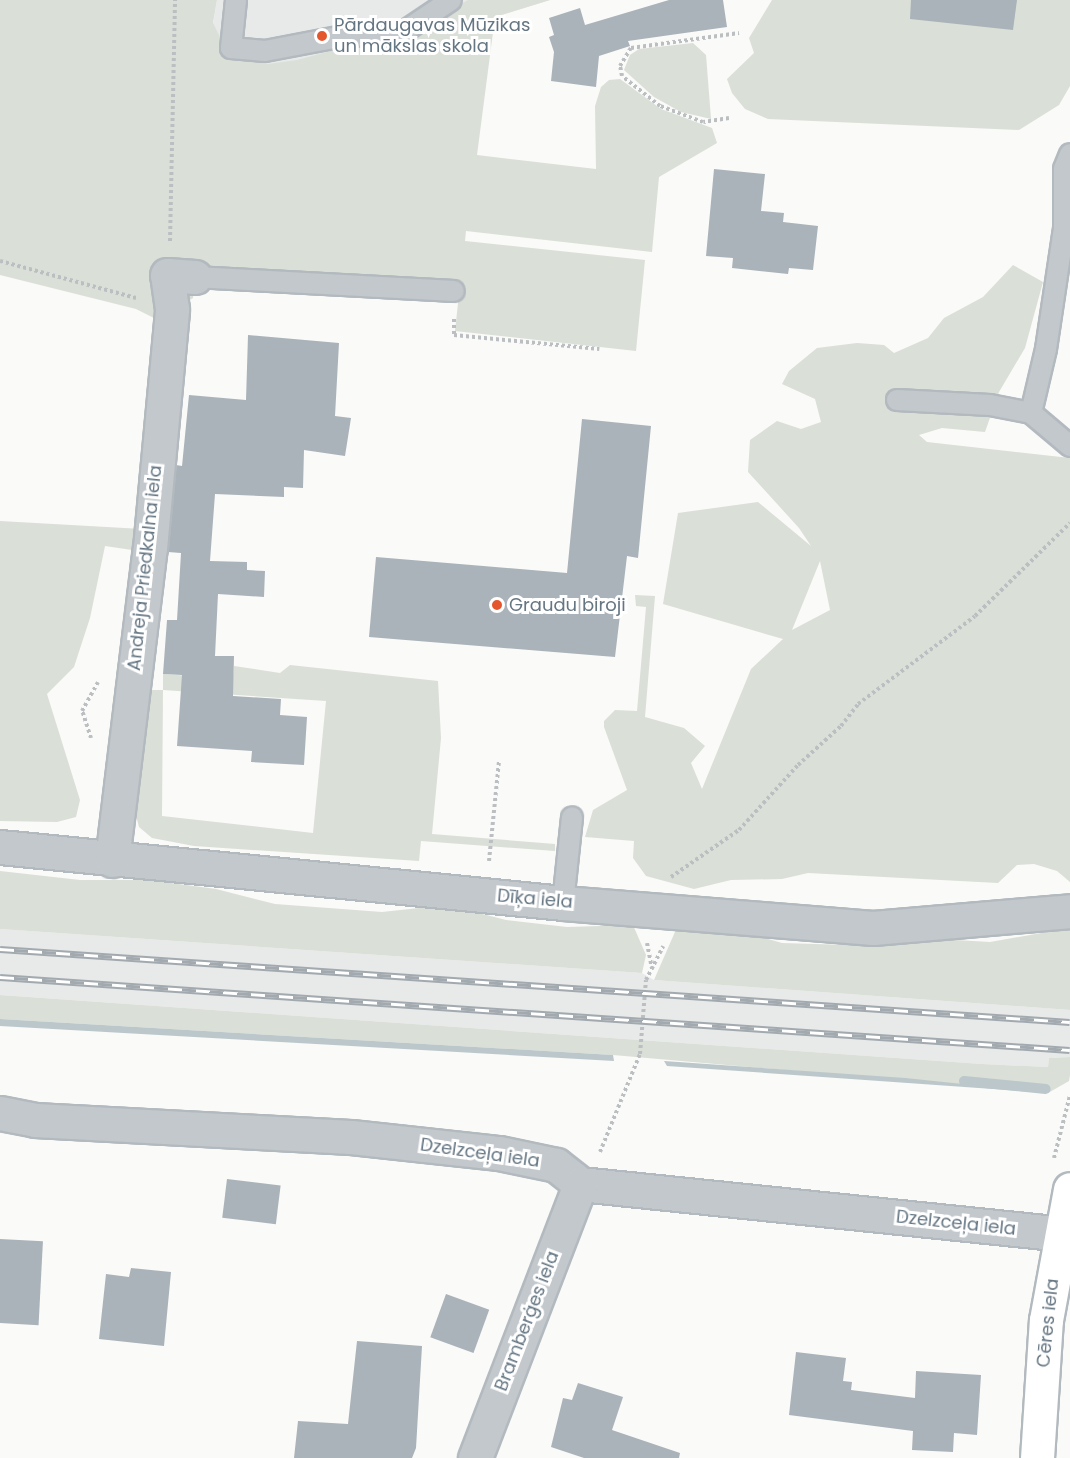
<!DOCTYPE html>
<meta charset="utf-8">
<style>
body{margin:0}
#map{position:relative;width:1070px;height:1458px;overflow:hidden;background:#fafaf8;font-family:Poppins,sans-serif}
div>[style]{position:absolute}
.built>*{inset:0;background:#e8e9e9}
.green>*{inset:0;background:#dadfd7}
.water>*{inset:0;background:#bbc7cb}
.stream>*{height:10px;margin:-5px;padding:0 5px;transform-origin:5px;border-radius:5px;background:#bbc7cb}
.building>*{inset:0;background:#aab3b9;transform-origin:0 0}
.path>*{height:4px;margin-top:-2px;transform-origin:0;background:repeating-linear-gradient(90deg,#bbbfc2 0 3px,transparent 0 6px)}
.roads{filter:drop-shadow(2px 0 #b3babf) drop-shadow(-2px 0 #b3babf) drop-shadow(0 2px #b3babf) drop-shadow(0 -2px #b3babf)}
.service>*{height:20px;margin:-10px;padding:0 10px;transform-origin:10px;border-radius:10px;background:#c3c8cc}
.minor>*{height:33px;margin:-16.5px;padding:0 16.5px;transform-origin:16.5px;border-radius:16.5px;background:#c3c8cc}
.secondary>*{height:33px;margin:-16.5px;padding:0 16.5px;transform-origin:16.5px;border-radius:16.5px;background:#fff}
.rail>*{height:7px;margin-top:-3.5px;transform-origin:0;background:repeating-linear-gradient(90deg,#fff 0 14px,#a2aab0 0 28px);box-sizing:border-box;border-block:2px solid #a2aab0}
.dots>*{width:16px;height:16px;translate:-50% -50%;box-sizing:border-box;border:3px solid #fff;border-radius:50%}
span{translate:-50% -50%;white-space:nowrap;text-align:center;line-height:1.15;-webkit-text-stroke:6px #fff;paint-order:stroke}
.poi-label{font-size:18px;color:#657683}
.left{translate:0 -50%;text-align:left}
.street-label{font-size:18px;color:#657683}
</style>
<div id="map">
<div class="built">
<i style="clip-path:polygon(217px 0,550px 0,199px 109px)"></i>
<i style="clip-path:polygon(0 929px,642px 973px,654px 980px,1070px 1010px,1070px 1057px,1049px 1058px,1048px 1067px,982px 1064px,0 995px)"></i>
</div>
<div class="green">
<i style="clip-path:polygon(0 0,217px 0,213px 23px,225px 47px,268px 64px,297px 60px,349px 46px,375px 48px,399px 40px,468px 0,550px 0,495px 17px,477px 155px,596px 169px,595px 106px,601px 87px,609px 80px,620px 79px,661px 109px,712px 128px,717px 143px,659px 177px,652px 252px,466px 231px,465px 241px,645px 260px,636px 351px,455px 331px,460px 285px,196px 266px,193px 298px,158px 320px,136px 309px,0 275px)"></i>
<i style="clip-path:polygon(772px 0,1070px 0,1070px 86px,1059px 105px,1019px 130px,768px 119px,745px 109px,732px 93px,727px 79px,754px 53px,749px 38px)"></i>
<i style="clip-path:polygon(693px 43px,706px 55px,711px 119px,681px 112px,654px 97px,624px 70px,630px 55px,639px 49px)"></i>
<i style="clip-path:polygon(evenodd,1013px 265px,1043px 282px,1025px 348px,999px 392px,985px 432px,942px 428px,919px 435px,927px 442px,1070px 458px,1070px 882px,1057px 871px,1034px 864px,1017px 865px,998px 883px,808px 873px,782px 879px,731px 880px,694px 889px,646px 876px,633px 858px,634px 841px,585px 837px,593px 810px,627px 790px,604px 727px,604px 721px,615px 710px,637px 711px,646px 607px,636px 606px,635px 595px,655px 596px,645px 717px,684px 728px,705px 746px,691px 763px,702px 789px,751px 669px,783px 639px,663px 604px,678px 513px,758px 502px,811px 546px,799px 528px,748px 472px,750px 440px,777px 421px,801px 429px,821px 422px,815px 399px,782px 384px,789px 371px,817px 348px,857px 343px,884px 345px,894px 353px,928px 338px,944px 318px,983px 297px,1013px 265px,820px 561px,830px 610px,792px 630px,820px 561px)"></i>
<i style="clip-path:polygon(0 521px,142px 529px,139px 551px,105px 546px,90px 618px,74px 667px,47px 694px,80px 800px,76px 817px,57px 822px,0 821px)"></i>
<i style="clip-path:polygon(evenodd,290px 665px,438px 681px,441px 738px,432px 834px,555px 844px,555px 851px,421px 841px,419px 861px,194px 846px,152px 838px,139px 827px,134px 808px,145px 690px,163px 690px,163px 674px,233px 679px,234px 666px,280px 673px,290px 665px,163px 690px,326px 701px,313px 833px,162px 816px,163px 690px)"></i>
<i style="clip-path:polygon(0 871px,80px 880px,149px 880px,216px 889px,275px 904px,382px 912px,447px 905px,506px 920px,567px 927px,633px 925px,646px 955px,642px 973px,0 929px)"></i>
<i style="clip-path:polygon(678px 925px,722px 926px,782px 943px,848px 945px,939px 939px,990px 942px,1070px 928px,1070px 1010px,654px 980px)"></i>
<i style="clip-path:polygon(0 995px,982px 1064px,1048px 1067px,1049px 1058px,1070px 1057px,1070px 1075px,1069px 1081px,1048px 1093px,613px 1055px,0 1019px)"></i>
</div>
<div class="water">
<i style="clip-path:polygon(0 1019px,613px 1055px,614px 1061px,0 1026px)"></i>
<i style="clip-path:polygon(664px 1061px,905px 1078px,1048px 1093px,667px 1066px)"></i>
</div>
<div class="stream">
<i style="left:964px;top:1081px;width:82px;rotate:5.6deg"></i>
</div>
<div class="building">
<i style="clip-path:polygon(669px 0,723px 0,727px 27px,628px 41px,630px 46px,599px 56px,596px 87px,551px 81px,554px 52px,549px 37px,554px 35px,549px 18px,580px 8px,585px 25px)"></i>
<i style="clip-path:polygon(911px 0,1017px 0,1013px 30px,910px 19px)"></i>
<i style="clip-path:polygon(714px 169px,765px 174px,761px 211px,784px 213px,783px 222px,818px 226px,813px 270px,789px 268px,788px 274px,732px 268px,733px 258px,706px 256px)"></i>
<i style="clip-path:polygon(248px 335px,339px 343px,335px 416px,351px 418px,345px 456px,304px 450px,303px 488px,284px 487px,284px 497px,215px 494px,210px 561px,247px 562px,247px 570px,265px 571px,264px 597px,218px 594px,215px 656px,234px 656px,233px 696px,281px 699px,280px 715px,307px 717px,304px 765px,251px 762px,252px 751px,177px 746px,182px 675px,163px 674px,167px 620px,177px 620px,181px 553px,168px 552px,176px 465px,182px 466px,189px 395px,246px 400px)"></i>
<i style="clip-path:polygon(582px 419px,651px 426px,638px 558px,627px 556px,615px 657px,369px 637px,376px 557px,567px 573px)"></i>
<i style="left:227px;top:1179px;width:54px;height:39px;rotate:7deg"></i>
<i style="left:0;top:1239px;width:43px;height:84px;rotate:3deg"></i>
<i style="clip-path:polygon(131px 1268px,171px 1272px,164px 1346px,99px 1339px,106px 1274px,129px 1277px)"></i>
<i style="left:446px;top:1294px;width:46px;height:46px;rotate:20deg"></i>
<i style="clip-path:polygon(357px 1341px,422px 1346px,416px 1448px,412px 1458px,294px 1458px,298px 1421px,348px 1424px)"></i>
<i style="clip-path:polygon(796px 1352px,846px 1358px,843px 1381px,852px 1382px,851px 1390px,915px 1398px,916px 1371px,981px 1375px,977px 1435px,954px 1433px,953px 1452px,912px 1450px,913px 1431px,789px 1415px)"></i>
<i style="clip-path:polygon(578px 1383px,623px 1397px,612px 1430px,680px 1453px,679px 1458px,584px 1458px,551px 1447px,563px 1398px,572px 1400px)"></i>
</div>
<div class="path">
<i style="left:729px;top:118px;width:26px;rotate:171deg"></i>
<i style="left:703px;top:122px;width:46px;rotate:-159.6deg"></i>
<i style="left:660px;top:106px;width:48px;rotate:-141.7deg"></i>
<i style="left:622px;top:76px;width:10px;rotate:-101deg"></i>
<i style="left:620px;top:66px;width:21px;rotate:-59deg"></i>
<i style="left:631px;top:48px;width:109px;rotate:-7.9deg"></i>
<i style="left:170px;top:241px;width:241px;rotate:-88.8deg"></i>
<i style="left:0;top:261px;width:141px;rotate:15.2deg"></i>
<i style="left:454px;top:319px;width:16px;rotate:90deg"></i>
<i style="left:454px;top:335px;width:146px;rotate:5.5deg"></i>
<i style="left:91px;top:738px;width:28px;rotate:-108deg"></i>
<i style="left:82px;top:711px;width:33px;rotate:-61deg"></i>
<i style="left:489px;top:861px;width:101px;rotate:-84.3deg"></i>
<i style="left:671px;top:877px;width:83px;rotate:-34.7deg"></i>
<i style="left:739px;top:830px;width:88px;rotate:-47.8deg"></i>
<i style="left:798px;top:765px;width:58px;rotate:-42.2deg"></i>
<i style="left:841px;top:726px;width:28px;rotate:-52deg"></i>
<i style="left:858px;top:704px;width:146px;rotate:-36.9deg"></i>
<i style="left:975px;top:616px;width:133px;rotate:-44.4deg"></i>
<i style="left:647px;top:943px;width:25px;rotate:79deg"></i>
<i style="left:600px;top:1152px;width:106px;rotate:-67.8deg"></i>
<i style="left:640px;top:1054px;width:74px;rotate:-85.4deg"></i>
<i style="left:646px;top:980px;width:38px;rotate:-63deg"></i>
<i style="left:1054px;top:1158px;width:65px;rotate:-75.7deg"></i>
</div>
<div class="roads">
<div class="service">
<i style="left:236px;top:0;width:48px;rotate:95.9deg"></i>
<i style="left:231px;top:48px;width:34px;rotate:5deg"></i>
<i style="left:265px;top:51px;width:86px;rotate:-10.8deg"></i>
<i style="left:349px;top:35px;width:47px;rotate:2.4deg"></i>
<i style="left:396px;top:37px;width:66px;rotate:-33.9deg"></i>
<i style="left:195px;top:277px;width:259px;rotate:3.1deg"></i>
<i style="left:897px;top:400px;width:93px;rotate:3.1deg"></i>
<i style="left:990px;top:405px;width:42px;rotate:11deg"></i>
<i style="left:1031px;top:413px;width:51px;rotate:40.2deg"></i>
<i style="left:1031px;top:413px;width:66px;rotate:-76.8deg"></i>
<i style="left:1046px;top:349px;width:121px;rotate:-81.5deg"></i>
<i style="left:1064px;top:229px;width:60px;rotate:-90deg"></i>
<i style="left:1064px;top:169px;width:16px;rotate:-68deg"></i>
<i style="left:563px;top:903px;width:86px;rotate:-84deg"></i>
</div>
<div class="minor">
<i style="left:0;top:847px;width:566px;rotate:5.68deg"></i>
<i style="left:563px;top:903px;width:311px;rotate:4.6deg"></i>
<i style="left:873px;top:928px;width:198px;rotate:-4.9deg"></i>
<i style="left:112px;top:860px;width:314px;rotate:-83.1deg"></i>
<i style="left:150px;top:548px;width:240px;rotate:-84.7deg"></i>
<i style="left:172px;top:309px;width:34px;rotate:-98deg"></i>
<i style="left:167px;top:275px;width:28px;rotate:4deg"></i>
<i style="left:0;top:1113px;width:36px;rotate:11deg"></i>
<i style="left:35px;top:1120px;width:316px;rotate:3.1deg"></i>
<i style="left:351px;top:1137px;width:149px;rotate:6.2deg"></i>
<i style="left:499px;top:1153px;width:58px;rotate:11.9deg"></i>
<i style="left:556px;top:1165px;width:31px;rotate:38deg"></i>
<i style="left:580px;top:1184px;width:483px;rotate:5.9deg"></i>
<i style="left:475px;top:1458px;width:293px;rotate:-69deg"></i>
</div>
<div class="secondary">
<i style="left:1037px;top:1458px;width:138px;rotate:-86.3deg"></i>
<i style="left:1046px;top:1320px;width:133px;rotate:-79.6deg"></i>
</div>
</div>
<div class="rail">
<i style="left:0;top:949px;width:1072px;rotate:3.9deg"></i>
<i style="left:0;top:977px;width:1072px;rotate:3.9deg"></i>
</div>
<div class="dots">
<i style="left:322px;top:36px;background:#e4572e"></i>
<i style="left:497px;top:605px;background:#e4572e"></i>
</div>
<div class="poi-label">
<span class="left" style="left:334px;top:36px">Pārdaugavas Mūzikas<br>un mākslas skola</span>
<span class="left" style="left:509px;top:605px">Graudu biroji</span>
</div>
<div class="street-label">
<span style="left:145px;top:568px;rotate:-84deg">Andreja Priedkalna iela</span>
<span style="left:535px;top:899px;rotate:5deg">Dīķa iela</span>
<span style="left:480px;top:1153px;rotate:8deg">Dzelzceļa iela</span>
<span style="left:956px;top:1223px;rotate:6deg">Dzelzceļa iela</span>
<span style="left:527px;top:1321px;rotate:-69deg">Bramberģes iela</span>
<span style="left:1048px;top:1323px;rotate:-84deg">Cēres iela</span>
</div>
</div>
